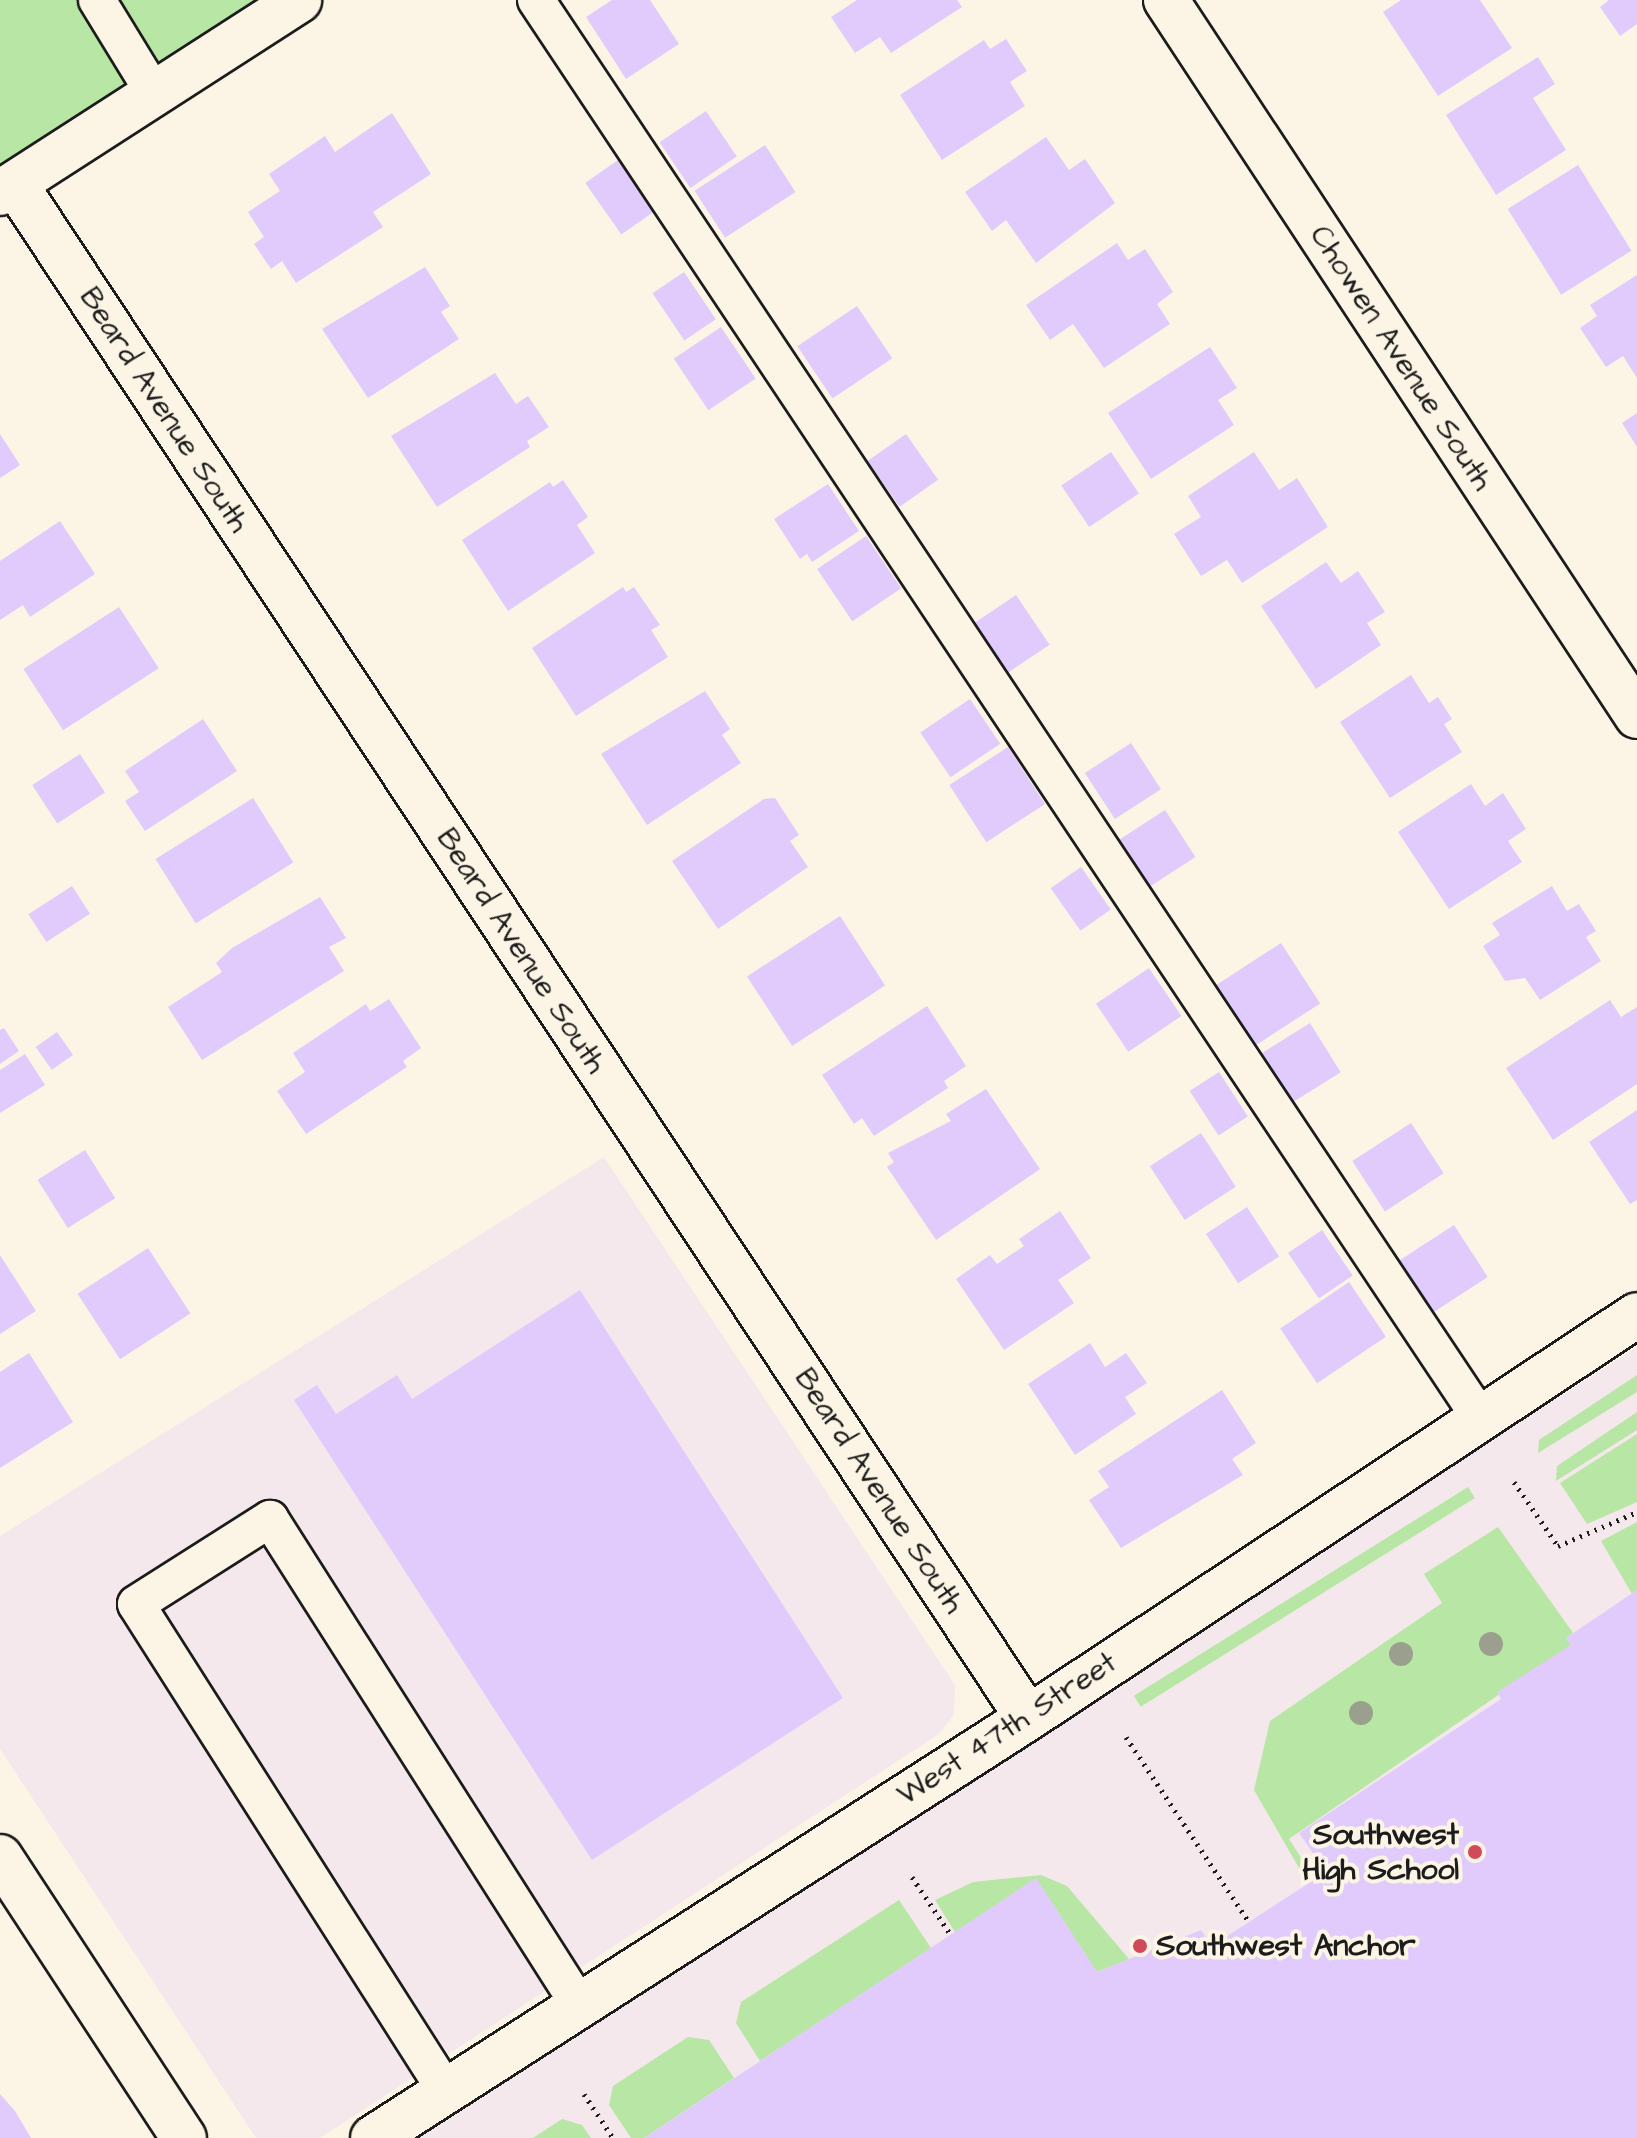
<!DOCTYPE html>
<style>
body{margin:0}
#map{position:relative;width:1637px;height:2138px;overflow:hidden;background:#fcf5e5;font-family:"Architects Daughter",sans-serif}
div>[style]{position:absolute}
.built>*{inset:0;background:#f4e8ec}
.green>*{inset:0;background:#b8e6a4;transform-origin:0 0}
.building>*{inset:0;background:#e0cbfc;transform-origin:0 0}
.path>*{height:5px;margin-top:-2.5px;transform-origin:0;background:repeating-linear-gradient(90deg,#1c1c1c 0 2px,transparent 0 8px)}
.roads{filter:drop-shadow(2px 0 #1c1c1c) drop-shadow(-2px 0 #1c1c1c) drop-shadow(0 2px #1c1c1c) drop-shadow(0 -2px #1c1c1c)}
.service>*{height:36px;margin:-18px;padding:0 18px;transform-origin:18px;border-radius:18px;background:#fcf5e5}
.minor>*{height:44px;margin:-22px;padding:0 22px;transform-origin:22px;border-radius:22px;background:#fcf5e5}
.trees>*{width:24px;height:24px;margin:-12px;border-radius:50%;background:#9b9f8d}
.dots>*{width:22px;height:22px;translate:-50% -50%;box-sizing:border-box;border:4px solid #fcf5e5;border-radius:50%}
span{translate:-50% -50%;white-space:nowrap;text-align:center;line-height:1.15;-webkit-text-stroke:8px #fcf5e5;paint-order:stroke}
.street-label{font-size:30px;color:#1c1c1c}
.poi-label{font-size:30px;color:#1c1c1c;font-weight:700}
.right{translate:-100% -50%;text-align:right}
.left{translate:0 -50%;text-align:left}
</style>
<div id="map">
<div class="built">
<i style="clip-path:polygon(604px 1157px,955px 1685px,954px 1715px,939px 1734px,320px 2138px,256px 2138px,0 1749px,0 1536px)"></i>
<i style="clip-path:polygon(1637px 1347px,1637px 2138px,408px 2138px)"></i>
</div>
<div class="green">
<i style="clip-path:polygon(0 0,258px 0,0 164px)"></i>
<i style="clip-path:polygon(1637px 1375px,1637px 1392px,1538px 1453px,1539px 1440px)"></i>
<i style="clip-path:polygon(1637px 1412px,1637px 1430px,1556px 1481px,1557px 1466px)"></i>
<i style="clip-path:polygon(1637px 1434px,1637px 1502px,1587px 1524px,1560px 1483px)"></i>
<i style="left:1468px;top:1487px;width:13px;height:394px;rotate:58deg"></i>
<i style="clip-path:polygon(1637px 1522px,1637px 1590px,1632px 1594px,1601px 1541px)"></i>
<i style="clip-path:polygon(1498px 1527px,1573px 1633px,1566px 1638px,1571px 1645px,1289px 1839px,1309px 1870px,1302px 1873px,1254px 1790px,1270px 1721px,1442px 1603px,1424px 1574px)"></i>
<i style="clip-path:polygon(1041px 1875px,1067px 1886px,1129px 1959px,1097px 1972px,1036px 1879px,955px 1932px,935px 1900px,973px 1882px)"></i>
<i style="clip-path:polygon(899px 1900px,931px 1948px,760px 2061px,736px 2023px,741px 2002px)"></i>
<i style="clip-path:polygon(688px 2037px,709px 2040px,734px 2078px,644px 2138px,631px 2138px,609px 2105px,613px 2086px)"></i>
<i style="clip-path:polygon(562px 2119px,582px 2125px,591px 2138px,533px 2138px)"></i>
</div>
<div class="building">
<i style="clip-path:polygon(612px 0,650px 0,679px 44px,626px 79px,586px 17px)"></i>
<i style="clip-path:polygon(857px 0,957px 0,962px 7px,891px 53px,880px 37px,855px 53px,831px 17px)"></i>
<i style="clip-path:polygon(1401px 0,1480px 0,1512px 48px,1438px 96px,1383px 12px)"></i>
<i style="clip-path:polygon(1609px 0,1637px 0,1637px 24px,1620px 36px,1600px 7px)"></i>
<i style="clip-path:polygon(1006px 39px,1027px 71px,1010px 82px,1025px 106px,942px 160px,900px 95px,984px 40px,990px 49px)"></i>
<i style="clip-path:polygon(1538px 57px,1555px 84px,1533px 98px,1566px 150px,1496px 195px,1446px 115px)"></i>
<i style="left:706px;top:111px;width:55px;height:56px;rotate:56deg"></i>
<i style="clip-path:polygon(392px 113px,431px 174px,373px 212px,383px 227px,296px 283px,282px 261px,271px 269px,254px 244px,264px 237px,248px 212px,280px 191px,269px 174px,325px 136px,335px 152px)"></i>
<i style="clip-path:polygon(1046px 137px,1069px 170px,1085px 159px,1115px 203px,1036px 263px,1006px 220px,992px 231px,965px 192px)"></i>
<i style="left:765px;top:145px;width:56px;height:84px;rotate:57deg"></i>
<i style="left:618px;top:160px;width:63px;height:40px;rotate:55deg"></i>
<i style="left:1578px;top:165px;width:101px;height:83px;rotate:58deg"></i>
<i style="clip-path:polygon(1117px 243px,1128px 260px,1145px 249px,1173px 292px,1157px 304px,1170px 324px,1104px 368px,1073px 324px,1050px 340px,1026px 305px)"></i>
<i style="clip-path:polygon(425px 267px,450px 306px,441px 312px,459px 339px,368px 398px,322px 329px)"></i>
<i style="left:684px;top:272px;width:57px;height:38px;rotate:56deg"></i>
<i style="clip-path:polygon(1637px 275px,1637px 378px,1623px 356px,1606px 367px,1580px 328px,1597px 316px,1590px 305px)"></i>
<i style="left:857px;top:306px;width:63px;height:72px;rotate:56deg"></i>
<i style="left:721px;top:327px;width:62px;height:57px;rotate:56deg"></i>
<i style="clip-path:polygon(1210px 347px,1237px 388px,1218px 400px,1234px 425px,1151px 479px,1108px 413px)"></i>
<i style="clip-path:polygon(495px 373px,516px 404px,528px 396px,549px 427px,527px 441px,530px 447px,437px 507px,391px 436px)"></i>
<i style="clip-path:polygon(1637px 413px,1637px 447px,1622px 423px)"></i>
<i style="clip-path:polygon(0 434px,20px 465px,0 478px)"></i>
<i style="left:906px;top:434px;width:56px;height:47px;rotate:55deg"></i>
<i style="left:1111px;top:452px;width:50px;height:60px;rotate:56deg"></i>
<i style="clip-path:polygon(1254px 452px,1279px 490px,1297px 478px,1328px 527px,1242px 583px,1227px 560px,1201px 576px,1174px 534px,1201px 517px,1188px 496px)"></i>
<i style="clip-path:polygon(563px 480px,588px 517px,577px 525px,595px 553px,508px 611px,462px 540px,550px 482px,553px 487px)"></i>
<i style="clip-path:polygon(828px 484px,859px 531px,812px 562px,807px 554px,800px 559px,774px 519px)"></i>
<i style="clip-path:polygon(60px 521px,95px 574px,30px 617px,23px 605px,0 620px,0 561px)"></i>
<i style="left:866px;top:536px;width:63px;height:59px;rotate:56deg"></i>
<i style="clip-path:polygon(1326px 562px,1341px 583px,1358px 571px,1385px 612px,1367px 623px,1381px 645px,1316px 689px,1261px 606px)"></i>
<i style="clip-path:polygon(623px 587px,626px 592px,634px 587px,660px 625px,651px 630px,668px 657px,576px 716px,532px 648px)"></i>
<i style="left:1016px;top:595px;width:60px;height:52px;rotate:56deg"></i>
<i style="left:119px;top:607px;width:73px;height:114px;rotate:57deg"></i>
<i style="clip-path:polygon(1411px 675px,1429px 703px,1438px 697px,1452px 719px,1444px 724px,1462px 752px,1390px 798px,1340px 722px)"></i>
<i style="clip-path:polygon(705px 691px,730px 729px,722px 735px,741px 763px,647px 825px,601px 754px)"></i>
<i style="left:970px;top:699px;width:54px;height:60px;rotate:56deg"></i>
<i style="clip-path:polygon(203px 719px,237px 771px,145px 831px,125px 801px,139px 792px,125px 771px)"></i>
<i style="left:1131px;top:743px;width:55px;height:55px;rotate:57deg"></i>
<i style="left:1008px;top:747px;width:68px;height:70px;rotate:57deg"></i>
<i style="left:80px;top:754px;width:46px;height:57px;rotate:57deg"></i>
<i style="clip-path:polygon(1471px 784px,1485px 806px,1503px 793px,1526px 829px,1508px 841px,1522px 862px,1449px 909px,1398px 832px)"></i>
<i style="left:253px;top:798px;width:76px;height:115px;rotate:58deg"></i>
<i style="clip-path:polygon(775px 798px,799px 835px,790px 841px,808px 867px,718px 929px,672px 861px,764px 799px)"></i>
<i style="left:1165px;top:810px;width:56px;height:57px;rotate:57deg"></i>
<i style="left:1081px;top:867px;width:52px;height:37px;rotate:55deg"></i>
<i style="left:72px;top:886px;width:33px;height:52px;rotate:57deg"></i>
<i style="clip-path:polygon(1552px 886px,1567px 911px,1579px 904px,1596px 931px,1586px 937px,1601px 961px,1540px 1000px,1525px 978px,1505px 981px,1483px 946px,1500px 935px,1492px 923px)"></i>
<i style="clip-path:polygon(320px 897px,346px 938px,329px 947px,344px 971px,202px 1060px,168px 1007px,222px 972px,216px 963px,232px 948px)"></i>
<i style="left:840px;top:916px;width:83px;height:111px;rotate:57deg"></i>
<i style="left:1281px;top:943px;width:72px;height:79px;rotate:57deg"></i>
<i style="left:1149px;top:968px;width:58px;height:64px;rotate:56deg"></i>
<i style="clip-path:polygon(389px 999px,421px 1048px,403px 1061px,407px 1067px,306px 1134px,277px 1091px,305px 1072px,293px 1053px,366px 1004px,370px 1011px)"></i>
<i style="clip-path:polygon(1610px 1000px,1621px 1017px,1637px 1007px,1637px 1084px,1553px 1140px,1506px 1068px)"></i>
<i style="clip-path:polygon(927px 1006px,966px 1066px,944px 1081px,948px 1088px,874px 1136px,862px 1118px,854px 1124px,822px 1075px)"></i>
<i style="left:1310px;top:1023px;width:58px;height:59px;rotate:58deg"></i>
<i style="clip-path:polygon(4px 1028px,19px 1051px,0 1064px,0 1030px)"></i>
<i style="left:57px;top:1032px;width:28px;height:26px;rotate:55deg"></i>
<i style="clip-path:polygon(25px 1054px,45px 1085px,0 1113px,0 1070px)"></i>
<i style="left:1219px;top:1072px;width:53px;height:35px;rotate:57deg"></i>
<i style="clip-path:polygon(986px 1089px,1040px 1169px,936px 1240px,887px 1167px,894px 1162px,888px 1153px,951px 1121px,946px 1114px)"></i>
<i style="clip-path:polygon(1637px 1110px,1637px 1200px,1630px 1204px,1589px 1142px)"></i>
<i style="left:1411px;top:1123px;width:60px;height:70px;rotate:57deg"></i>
<i style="left:1201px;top:1133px;width:64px;height:61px;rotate:57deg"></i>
<i style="left:85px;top:1150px;width:57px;height:56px;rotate:58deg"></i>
<i style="left:1247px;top:1207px;width:59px;height:49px;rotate:57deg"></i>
<i style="clip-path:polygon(1060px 1211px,1091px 1258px,1058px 1280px,1074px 1303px,1004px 1350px,956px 1279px,990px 1255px,997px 1264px,1024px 1246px,1019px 1239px)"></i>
<i style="left:1454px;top:1225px;width:62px;height:74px;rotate:57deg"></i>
<i style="left:1322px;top:1230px;width:55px;height:41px;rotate:56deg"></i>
<i style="left:148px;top:1248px;width:78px;height:84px;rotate:57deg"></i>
<i style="clip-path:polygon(0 1255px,36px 1311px,0 1334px)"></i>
<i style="left:1349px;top:1282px;width:66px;height:83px;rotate:56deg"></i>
<i style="clip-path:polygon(580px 1290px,843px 1698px,592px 1860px,294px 1400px,317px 1385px,336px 1414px,397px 1375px,412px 1399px)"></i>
<i style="clip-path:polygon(1090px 1343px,1105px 1367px,1126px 1353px,1147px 1383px,1125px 1397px,1136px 1414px,1075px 1455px,1028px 1384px)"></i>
<i style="clip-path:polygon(29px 1353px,73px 1422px,0 1468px,0 1372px)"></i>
<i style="clip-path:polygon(1222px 1390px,1256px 1443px,1232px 1459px,1243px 1475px,1121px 1548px,1089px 1500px,1109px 1487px,1098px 1471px)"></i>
<i style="clip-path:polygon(1637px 1590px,1637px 2138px,644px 2138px,1036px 1878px,1097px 1972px,1201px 1930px,1212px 1946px,1326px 1872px,1299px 1833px,1501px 1699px,1497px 1692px,1571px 1645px,1566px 1638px)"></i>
<i style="clip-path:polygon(0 2094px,15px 2111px,31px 2138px,0 2138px)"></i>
</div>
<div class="path">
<i style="left:1514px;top:1482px;width:78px;rotate:55.5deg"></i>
<i style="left:1558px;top:1546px;width:86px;rotate:-23.3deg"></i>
<i style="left:1126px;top:1737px;width:222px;rotate:56.4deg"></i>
<i style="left:912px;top:1877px;width:70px;rotate:56.1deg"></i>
<i style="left:584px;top:2094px;width:53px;rotate:56.6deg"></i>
</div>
<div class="roads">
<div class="service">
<i style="left:97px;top:0;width:109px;rotate:58.5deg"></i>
<i style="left:536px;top:0;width:1701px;rotate:56.34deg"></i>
<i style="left:446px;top:2091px;width:577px;rotate:-122.48deg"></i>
<i style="left:136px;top:1604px;width:159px;rotate:-32.4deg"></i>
<i style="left:270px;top:1519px;width:574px;rotate:57.53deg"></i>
</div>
<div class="minor">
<i style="left:1166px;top:0;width:857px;rotate:56.66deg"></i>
<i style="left:15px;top:184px;width:1838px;rotate:56.56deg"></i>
<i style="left:0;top:193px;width:356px;rotate:-32.8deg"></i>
<i style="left:0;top:1857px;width:336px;rotate:56.8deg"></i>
<i style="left:373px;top:2138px;width:778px;rotate:-32.67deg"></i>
<i style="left:1028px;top:1718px;width:730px;rotate:-33.49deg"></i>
</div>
</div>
<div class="trees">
<i style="left:1491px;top:1644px"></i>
<i style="left:1401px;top:1654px"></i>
<i style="left:1361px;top:1713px"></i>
</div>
<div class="dots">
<i style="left:1475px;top:1852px;background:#d1495b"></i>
<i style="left:1140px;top:1946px;background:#d1495b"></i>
</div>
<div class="street-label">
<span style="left:1401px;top:358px;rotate:57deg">Chowen Avenue South</span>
<span style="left:164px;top:410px;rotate:57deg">Beard Avenue South</span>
<span style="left:521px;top:951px;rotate:57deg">Beard Avenue South</span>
<span style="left:879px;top:1491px;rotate:57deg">Beard Avenue South</span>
<span style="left:1007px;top:1729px;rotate:-33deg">West 47th Street</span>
</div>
<div class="poi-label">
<span class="right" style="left:1459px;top:1852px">Southwest<br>High School</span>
<span class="left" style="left:1156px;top:1946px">Southwest Anchor</span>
</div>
</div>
